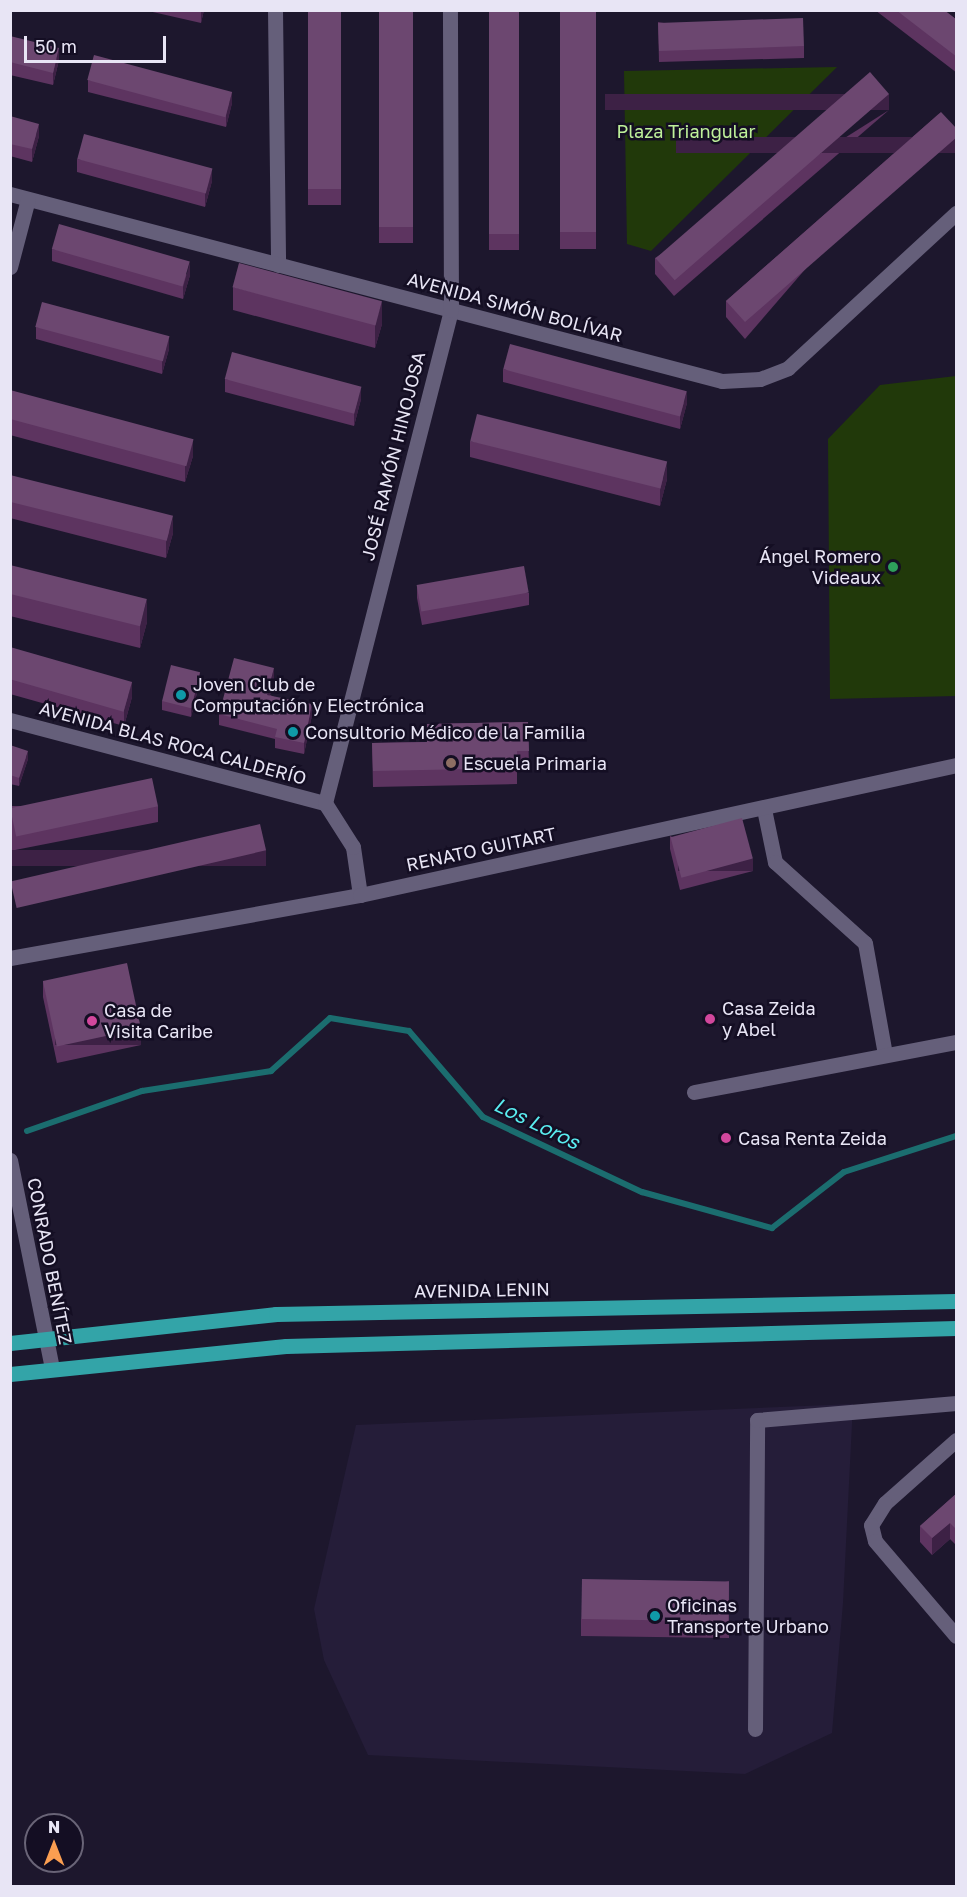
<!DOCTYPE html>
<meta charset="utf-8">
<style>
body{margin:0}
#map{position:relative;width:967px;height:1897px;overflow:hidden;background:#1d172d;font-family:"Golos Text",sans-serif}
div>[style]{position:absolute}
.built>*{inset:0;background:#251d39}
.green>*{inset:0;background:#21390a}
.stream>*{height:6px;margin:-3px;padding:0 3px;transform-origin:3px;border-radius:3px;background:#1b6d6f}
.minor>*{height:15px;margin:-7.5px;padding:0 7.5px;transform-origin:7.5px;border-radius:7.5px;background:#655f7a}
.major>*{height:15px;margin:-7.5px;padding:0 7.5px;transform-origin:7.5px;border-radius:7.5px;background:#33a4a8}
.wall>*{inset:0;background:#5d3460;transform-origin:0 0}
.shaded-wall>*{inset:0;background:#3d2145;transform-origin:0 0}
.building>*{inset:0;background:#6c4770;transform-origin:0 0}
.dots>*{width:16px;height:16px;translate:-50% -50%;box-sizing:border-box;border:3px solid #140e23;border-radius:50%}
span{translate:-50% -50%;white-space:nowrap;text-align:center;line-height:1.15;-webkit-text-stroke:5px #140e23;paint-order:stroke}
.park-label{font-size:18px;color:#bef09a}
.street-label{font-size:18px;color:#e8e5f5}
.poi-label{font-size:18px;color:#e8e5f5}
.right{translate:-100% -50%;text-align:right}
.left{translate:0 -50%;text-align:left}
.water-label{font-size:20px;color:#5aedf0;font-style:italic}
.frame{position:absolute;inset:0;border:12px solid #e8e5f5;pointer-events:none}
.north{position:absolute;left:24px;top:1813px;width:60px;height:60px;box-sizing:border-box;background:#140e23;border:2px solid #696477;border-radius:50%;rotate:0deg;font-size:16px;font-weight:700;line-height:24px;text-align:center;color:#e8e5f5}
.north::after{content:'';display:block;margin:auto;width:21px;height:27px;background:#fb9e51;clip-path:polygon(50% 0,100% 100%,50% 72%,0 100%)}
.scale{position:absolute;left:24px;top:36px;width:142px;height:27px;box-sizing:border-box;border:3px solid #e8e5f5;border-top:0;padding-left:8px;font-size:18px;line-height:21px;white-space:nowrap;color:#e8e5f5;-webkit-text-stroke:4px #140e23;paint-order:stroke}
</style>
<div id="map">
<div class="built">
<i style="clip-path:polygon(853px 1404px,843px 1603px,832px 1733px,745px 1774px,368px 1755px,324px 1660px,314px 1609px,356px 1425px)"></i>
</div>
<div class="green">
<i style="clip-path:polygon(837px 67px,651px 251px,627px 244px,624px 71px)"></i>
<i style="clip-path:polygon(956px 376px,956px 696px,830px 699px,828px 439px,880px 385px)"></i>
</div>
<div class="stream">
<i style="left:27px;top:1131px;width:122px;rotate:-19.2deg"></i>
<i style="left:142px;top:1091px;width:131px;rotate:-8.8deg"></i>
<i style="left:271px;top:1071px;width:79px;rotate:-41.9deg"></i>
<i style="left:330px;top:1018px;width:80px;rotate:9.3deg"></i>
<i style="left:409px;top:1031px;width:113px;rotate:49.3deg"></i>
<i style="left:483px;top:1117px;width:176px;rotate:25.3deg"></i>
<i style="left:642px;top:1192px;width:135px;rotate:15.5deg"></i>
<i style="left:772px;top:1228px;width:91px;rotate:-37.9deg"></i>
<i style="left:844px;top:1172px;width:118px;rotate:-17.8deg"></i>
</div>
<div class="minor">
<i style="left:275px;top:10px;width:255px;rotate:89.3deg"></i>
<i style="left:10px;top:194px;width:736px;rotate:14.72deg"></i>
<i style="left:722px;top:381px;width:38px;rotate:-3deg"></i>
<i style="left:760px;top:379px;width:30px;rotate:-21deg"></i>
<i style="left:788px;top:368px;width:229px;rotate:-42.7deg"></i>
<i style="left:10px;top:267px;width:70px;rotate:-75.2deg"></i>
<i style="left:10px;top:720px;width:326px;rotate:14.8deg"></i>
<i style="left:764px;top:809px;width:54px;rotate:78.3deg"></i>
<i style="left:775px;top:862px;width:121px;rotate:42deg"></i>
<i style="left:865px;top:943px;width:113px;rotate:79.8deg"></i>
<i style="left:360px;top:895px;width:49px;rotate:-98.3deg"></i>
<i style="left:353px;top:847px;width:52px;rotate:-122.5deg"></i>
<i style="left:325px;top:803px;width:509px;rotate:-75.66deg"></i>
<i style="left:451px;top:310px;width:300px;rotate:-90.2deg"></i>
<i style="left:10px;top:958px;width:356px;rotate:-10.2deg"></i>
<i style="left:360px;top:895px;width:610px;rotate:-12.3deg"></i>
<i style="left:694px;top:1092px;width:267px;rotate:-10.8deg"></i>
<i style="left:10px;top:1160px;width:213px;rotate:78.6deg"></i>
<i style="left:956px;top:1440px;width:95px;rotate:138.4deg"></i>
<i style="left:885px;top:1503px;width:26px;rotate:122deg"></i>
<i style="left:871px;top:1525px;width:16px;rotate:76deg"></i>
<i style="left:875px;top:1541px;width:125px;rotate:49.5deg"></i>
<i style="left:755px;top:1729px;width:309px;rotate:-89.6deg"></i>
<i style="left:757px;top:1420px;width:200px;rotate:-4.9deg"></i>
</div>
<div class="major">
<i style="left:10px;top:1343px;width:268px;rotate:-6.2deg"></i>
<i style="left:276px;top:1314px;width:680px;rotate:-1.1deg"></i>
<i style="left:10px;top:1374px;width:277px;rotate:-5.8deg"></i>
<i style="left:286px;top:1346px;width:670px;rotate:-1.54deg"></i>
</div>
<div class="wall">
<i style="clip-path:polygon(144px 10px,204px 10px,201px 23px)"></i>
<i style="left:308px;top:10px;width:33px;height:195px"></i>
<i style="left:379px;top:10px;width:34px;height:233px"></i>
<i style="left:489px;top:10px;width:30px;height:240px"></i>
<i style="left:560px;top:10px;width:36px;height:239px"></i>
<i style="clip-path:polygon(875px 10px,944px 10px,957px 20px,957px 73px)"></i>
<i style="clip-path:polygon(658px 22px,804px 46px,804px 58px,659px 62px)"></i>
<i style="clip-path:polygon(10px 36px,59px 60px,53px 85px,10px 75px)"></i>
<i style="clip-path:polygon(88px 80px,232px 103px,226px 127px,88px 92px)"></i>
<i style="clip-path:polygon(889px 110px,674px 296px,655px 274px,655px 258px)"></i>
<i style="clip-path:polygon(941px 112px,745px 339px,726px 317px,726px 301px)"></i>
<i style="clip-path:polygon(10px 116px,39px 136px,32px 162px,10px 156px)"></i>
<i style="clip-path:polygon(77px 159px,212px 181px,205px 207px,77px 172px)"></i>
<i style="clip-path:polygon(52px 249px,190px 275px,183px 299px,52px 261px)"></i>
<i style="clip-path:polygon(233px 287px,382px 324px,375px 348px,233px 310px)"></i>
<i style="clip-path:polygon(36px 327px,169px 349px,162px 374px,36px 339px)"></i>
<i style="clip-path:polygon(503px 369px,687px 403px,680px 429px,503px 382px)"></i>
<i style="clip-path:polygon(225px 379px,361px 399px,354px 426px,225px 392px)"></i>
<i style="clip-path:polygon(10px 390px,193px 456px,185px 482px,10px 435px)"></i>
<i style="clip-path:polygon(470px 441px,667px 479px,660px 506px,470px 457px)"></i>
<i style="clip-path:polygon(10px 475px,173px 533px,166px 558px,10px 518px)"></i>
<i style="clip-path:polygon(10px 565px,147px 622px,140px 648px,10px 616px)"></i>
<i style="clip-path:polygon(417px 585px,529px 593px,529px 605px,422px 625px,417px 598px)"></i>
<i style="clip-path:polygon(10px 647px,132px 697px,124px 726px,10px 694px)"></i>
<i style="clip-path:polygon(274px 679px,270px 695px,312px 715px,304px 754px,275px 748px,275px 739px,219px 725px,219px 714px)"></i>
<i style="clip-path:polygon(200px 680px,191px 717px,162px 710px,162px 701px)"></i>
<i style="clip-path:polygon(528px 722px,529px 767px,517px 767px,517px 784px,373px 787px,372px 743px,427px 742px,427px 724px)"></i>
<i style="clip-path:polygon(10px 745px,28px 759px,19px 786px,10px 784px)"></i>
<i style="clip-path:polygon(10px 806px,158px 806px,158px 822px,10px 851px)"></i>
<i style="clip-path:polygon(670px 836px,753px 871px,680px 890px,670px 849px)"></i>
<i style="clip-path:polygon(43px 981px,141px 1045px,57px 1063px,43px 997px)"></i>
<i style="clip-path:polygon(957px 1493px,957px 1546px,950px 1539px,932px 1555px,920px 1542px,920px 1526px)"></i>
<i style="clip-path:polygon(729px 1581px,729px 1638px,581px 1636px,581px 1619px)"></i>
</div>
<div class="shaded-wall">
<i style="clip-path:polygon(201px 10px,204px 10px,201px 23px)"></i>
<i style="clip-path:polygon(59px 48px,59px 60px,53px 85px,53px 73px)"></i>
<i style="clip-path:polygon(232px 91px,232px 103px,226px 127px,226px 115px)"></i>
<i style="left:889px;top:94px;width:16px;height:284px;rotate:90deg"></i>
<i style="clip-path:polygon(39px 124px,39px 136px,32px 162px,32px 149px)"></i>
<i style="left:957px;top:137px;width:16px;height:281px;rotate:90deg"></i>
<i style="clip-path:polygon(212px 169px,212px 181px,205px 207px,205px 194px)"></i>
<i style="clip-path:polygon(190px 262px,190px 275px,183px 299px,183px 287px)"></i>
<i style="clip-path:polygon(382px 301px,382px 324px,375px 348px,375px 325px)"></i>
<i style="clip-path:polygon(169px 337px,169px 349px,162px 374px,162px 362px)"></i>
<i style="clip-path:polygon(361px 387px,361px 399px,354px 426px,354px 413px)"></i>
<i style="clip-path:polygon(687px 391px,687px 403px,680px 429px,680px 416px)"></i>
<i style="clip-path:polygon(193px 440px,193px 456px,185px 482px,185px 466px)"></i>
<i style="clip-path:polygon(667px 463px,667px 479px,660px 506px,660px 490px)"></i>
<i style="clip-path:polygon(173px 517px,173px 533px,166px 558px,166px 542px)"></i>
<i style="clip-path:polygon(147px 599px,147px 622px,140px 648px,140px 625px)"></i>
<i style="clip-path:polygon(274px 668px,274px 679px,267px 706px,267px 695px)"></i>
<i style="clip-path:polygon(200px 672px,200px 680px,191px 717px,191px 709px)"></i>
<i style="clip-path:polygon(132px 681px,132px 697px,124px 726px,124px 710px)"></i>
<i style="clip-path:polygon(312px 704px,312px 715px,304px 754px,304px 743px)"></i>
<i style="clip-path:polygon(28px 751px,28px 759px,19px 786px,19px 778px)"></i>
<i style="left:266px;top:850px;width:16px;height:262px;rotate:90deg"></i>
<i style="left:753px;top:859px;width:12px;height:75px;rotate:90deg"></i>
<i style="left:141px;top:1029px;width:16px;height:86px;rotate:90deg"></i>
<i style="clip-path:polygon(950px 1523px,950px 1539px,932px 1555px,932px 1538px)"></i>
</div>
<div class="building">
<i style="left:308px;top:10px;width:33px;height:179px"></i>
<i style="left:379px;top:10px;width:34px;height:217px"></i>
<i style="left:489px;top:10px;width:30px;height:224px"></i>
<i style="left:560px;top:10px;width:36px;height:222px"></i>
<i style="clip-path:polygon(896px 10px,944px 10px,957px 20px,957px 57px)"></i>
<i style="left:803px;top:18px;width:28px;height:145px;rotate:88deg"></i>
<i style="clip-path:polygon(10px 36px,59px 48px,53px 73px,10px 62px)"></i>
<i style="left:94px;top:55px;width:143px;height:26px;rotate:15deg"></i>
<i style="left:870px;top:72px;width:29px;height:284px;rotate:49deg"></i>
<i style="clip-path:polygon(941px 112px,957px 129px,957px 137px,745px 322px,726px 301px)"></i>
<i style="clip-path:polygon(10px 116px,39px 124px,32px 149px,10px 144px)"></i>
<i style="left:84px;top:134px;width:133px;height:26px;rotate:15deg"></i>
<i style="left:59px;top:224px;width:136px;height:26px;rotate:16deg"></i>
<i style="left:239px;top:263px;width:148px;height:25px;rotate:15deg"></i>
<i style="left:42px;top:302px;width:132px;height:26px;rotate:15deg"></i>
<i style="left:510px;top:344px;width:183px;height:26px;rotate:15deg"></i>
<i style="left:232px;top:352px;width:134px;height:28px;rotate:15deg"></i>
<i style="left:10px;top:390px;width:190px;height:28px;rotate:15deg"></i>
<i style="left:477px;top:414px;width:196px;height:28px;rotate:14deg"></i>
<i style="left:10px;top:475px;width:168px;height:26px;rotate:14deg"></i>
<i style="left:10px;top:565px;width:141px;height:28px;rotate:14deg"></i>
<i style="left:524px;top:566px;width:27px;height:109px;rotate:80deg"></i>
<i style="left:10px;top:647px;width:127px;height:31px;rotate:16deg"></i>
<i style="clip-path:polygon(234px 658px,274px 668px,267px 695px,312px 704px,304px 743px,275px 737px,277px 729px,219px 714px)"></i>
<i style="left:171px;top:665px;width:30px;height:37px;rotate:14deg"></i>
<i style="clip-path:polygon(528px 722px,529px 751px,517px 751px,517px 768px,373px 771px,372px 743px,427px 742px,427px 724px)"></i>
<i style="clip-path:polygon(10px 745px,28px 751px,19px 778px,10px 775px)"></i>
<i style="left:152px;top:778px;width:29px;height:145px;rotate:78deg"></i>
<i style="left:742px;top:818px;width:42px;height:74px;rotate:75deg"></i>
<i style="left:260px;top:824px;width:27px;height:256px;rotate:77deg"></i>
<i style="left:127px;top:963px;width:67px;height:86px;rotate:78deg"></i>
<i style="clip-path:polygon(957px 1493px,957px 1530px,950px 1523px,932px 1538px,920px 1526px)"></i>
<i style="left:582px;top:1579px;width:147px;height:40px;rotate:1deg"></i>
</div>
<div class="dots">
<i style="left:893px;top:567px;background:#2e9e5b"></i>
<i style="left:181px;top:695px;background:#0f9aa8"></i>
<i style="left:293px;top:732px;background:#0f9aa8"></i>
<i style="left:451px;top:763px;background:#8d6e63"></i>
<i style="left:710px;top:1019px;background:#d1479c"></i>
<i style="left:92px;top:1021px;background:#d1479c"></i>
<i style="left:726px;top:1138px;background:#d1479c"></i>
<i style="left:655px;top:1616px;background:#0f9aa8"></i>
</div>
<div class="park-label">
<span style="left:686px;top:131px">Plaza Triangular</span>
</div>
<div class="street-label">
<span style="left:515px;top:307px;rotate:15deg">AVENIDA SIMÓN BOLÍVAR</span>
<span style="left:393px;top:456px;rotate:-76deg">JOSÉ RAMÓN HINOJOSA</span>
<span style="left:173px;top:743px;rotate:15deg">AVENIDA BLAS ROCA CALDERÍO</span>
<span style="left:481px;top:849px;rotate:-12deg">RENATO GUITART</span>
<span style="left:50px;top:1261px;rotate:79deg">CONRADO BENÍTEZ</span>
<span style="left:482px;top:1290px;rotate:-1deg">AVENIDA LENIN</span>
</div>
<div class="poi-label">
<span class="right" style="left:881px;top:567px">Ángel Romero<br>Videaux</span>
<span class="left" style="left:193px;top:695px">Joven Club de<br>Computación y Electrónica</span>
<span class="left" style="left:305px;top:732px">Consultorio Médico de la Familia</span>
<span class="left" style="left:463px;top:763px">Escuela Primaria</span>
<span class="left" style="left:722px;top:1019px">Casa Zeida<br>y Abel</span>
<span class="left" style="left:104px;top:1021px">Casa de<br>Visita Caribe</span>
<span class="left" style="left:738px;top:1138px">Casa Renta Zeida</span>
<span class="left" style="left:667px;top:1616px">Oficinas<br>Transporte Urbano</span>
</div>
<div class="water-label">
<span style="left:537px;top:1123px;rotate:26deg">Los Loros</span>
</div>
<div class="frame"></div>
<div class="north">N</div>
<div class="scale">50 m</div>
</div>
